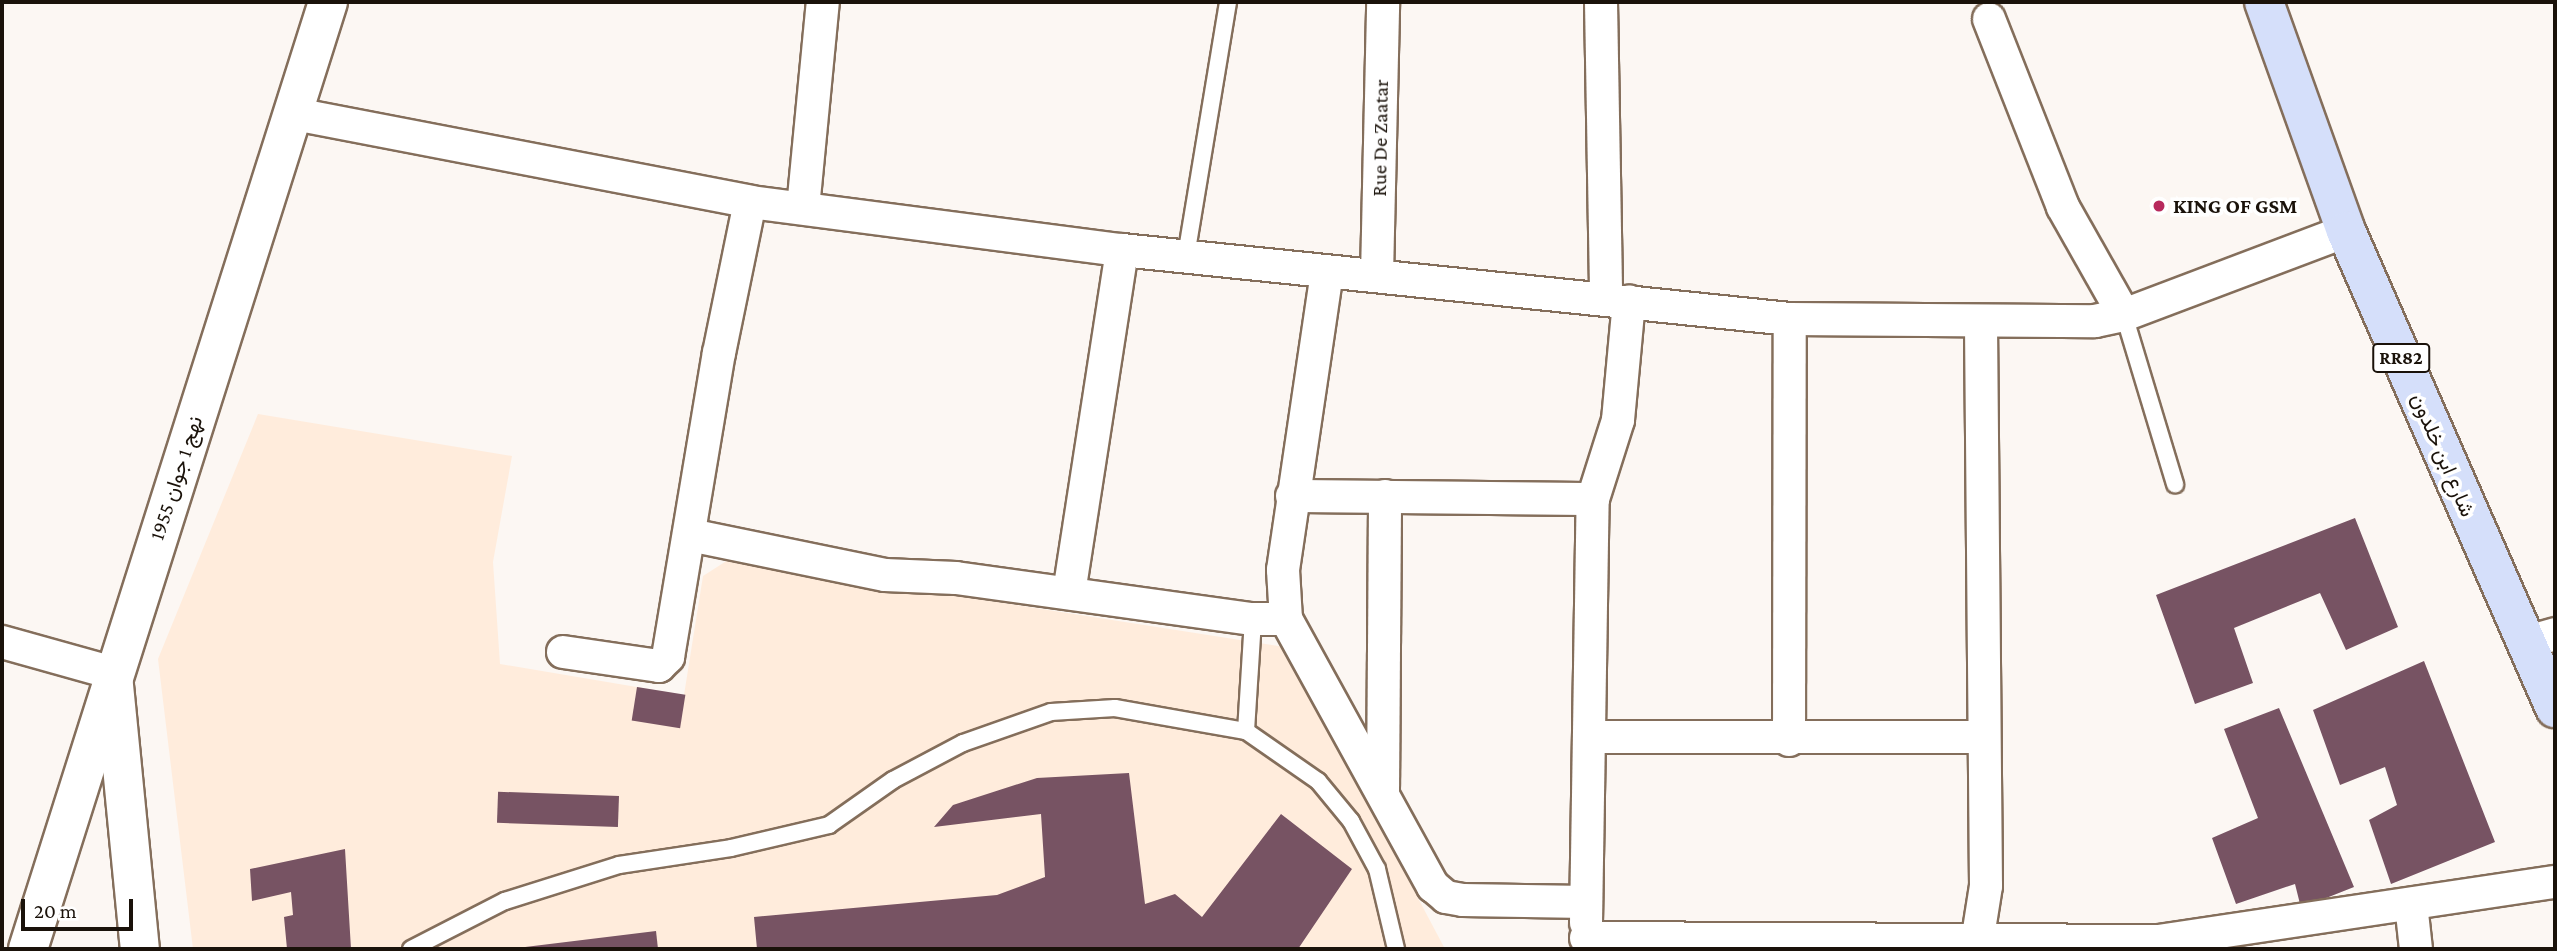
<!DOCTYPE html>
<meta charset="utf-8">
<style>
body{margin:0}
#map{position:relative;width:2557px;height:951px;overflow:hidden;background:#fcf7f3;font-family:"Crimson Pro",Vazirmatn,serif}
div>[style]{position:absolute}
.built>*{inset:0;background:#ffecdc}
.building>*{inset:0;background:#775363;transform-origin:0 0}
.roads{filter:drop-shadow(2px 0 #846e5b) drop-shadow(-2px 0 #846e5b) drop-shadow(0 2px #846e5b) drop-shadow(0 -2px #846e5b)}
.service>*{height:16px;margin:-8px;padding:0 8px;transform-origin:8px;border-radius:8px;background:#fff}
.minor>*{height:32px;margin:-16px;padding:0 16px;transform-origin:16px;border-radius:16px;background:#fff}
.tertiary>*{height:38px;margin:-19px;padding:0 19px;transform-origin:19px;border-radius:19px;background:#fff}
.secondary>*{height:38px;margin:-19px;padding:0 19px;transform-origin:19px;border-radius:19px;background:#fff}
.primary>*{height:38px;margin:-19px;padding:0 19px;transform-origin:19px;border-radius:19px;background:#d5dffa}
.dots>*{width:19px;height:19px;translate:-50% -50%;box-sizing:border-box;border:4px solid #fff;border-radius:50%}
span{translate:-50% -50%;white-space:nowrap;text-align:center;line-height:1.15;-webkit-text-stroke:7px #fff;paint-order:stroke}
.shield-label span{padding:2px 5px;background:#fff;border:2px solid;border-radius:5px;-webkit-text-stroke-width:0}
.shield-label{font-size:19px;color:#1a120a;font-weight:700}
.street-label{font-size:21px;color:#1a120a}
.poi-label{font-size:21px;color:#1a120a;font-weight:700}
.left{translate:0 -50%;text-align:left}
.frame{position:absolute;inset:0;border:4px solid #1a120a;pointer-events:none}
.scale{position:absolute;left:21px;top:899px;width:112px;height:32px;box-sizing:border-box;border:4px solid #1a120a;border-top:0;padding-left:9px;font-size:21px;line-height:24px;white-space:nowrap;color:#1a120a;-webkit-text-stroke:5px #fff;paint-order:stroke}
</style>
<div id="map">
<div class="built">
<i style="clip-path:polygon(258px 414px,512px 456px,493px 562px,500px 664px,684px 695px,703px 576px,728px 560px,1285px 647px,1445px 949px,193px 949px,158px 659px)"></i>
</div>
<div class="building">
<i style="clip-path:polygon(2355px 518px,2398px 627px,2346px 650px,2320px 593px,2234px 628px,2253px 683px,2195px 704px,2156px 595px)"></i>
<i style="clip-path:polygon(2424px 661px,2495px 842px,2391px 884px,2369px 820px,2397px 805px,2385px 767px,2340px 785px,2313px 710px)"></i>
<i style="left:637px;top:687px;width:49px;height:34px;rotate:9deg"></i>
<i style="clip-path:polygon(2279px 708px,2354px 887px,2301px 908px,2295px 884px,2236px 904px,2212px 838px,2258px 818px,2224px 729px)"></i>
<i style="clip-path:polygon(1129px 773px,1145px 904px,1175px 894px,1202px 917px,1281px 814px,1352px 869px,1298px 949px,757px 949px,754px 917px,997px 895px,1045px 877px,1041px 814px,934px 827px,953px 805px,1037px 778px)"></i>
<i style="left:619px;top:796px;width:31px;height:121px;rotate:92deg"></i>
<i style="clip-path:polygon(345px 849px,351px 949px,287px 949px,284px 917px,293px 915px,291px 892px,252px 901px,250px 869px)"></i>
<i style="clip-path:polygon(656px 931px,658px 949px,517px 949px,517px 948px)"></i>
</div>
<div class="roads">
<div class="service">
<i style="left:1186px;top:256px;width:257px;rotate:-80.6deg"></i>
<i style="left:2124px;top:315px;width:177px;rotate:73.2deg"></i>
<i style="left:1246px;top:731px;width:112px;rotate:-86.4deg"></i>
<i style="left:411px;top:949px;width:106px;rotate:-27.1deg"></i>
<i style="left:505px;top:901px;width:120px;rotate:-17.5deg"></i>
<i style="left:619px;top:865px;width:113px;rotate:-8.6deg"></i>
<i style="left:731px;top:848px;width:101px;rotate:-13.2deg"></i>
<i style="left:829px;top:825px;width:78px;rotate:-35.1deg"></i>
<i style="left:893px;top:780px;width:79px;rotate:-27.9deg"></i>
<i style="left:963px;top:743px;width:93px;rotate:-19.4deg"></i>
<i style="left:1051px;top:712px;width:64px;rotate:-3.6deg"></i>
<i style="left:1115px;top:708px;width:133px;rotate:10deg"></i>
<i style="left:1246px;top:731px;width:88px;rotate:34.8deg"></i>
<i style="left:1318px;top:781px;width:52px;rotate:50.5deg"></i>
<i style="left:1351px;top:821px;width:55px;rotate:61.6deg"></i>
<i style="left:1377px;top:869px;width:82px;rotate:76.6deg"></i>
</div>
<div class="minor">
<i style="left:1601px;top:2px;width:297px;rotate:89deg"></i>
<i style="left:1989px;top:19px;width:202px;rotate:68.5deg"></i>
<i style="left:2063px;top:207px;width:124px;rotate:60.5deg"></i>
<i style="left:295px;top:114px;width:463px;rotate:10.9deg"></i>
<i style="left:750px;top:202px;width:375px;rotate:7.4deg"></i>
<i style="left:1122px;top:250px;width:672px;rotate:5.9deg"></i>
<i style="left:1790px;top:319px;width:305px;rotate:0.4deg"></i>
<i style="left:2095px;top:321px;width:30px;rotate:-12deg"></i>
<i style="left:2124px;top:315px;width:237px;rotate:-20.7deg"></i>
<i style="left:803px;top:208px;width:207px;rotate:-84.5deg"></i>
<i style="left:1327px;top:272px;width:301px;rotate:98.4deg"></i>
<i style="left:1283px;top:570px;width:49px;rotate:86.5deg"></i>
<i style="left:1286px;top:619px;width:305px;rotate:61.2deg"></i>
<i style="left:1433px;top:886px;width:17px;rotate:40deg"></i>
<i style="left:1446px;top:897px;width:17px;rotate:10deg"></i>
<i style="left:1463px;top:900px;width:123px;rotate:0.9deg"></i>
<i style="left:1377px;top:275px;width:273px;rotate:-88.7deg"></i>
<i style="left:1292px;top:496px;width:301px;rotate:0.6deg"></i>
<i style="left:690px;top:535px;width:199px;rotate:11.6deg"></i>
<i style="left:885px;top:575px;width:71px;rotate:2.4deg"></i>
<i style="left:956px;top:578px;width:300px;rotate:7.9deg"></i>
<i style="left:1253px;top:619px;width:33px"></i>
<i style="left:1069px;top:593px;width:347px;rotate:-81.2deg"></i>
<i style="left:2px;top:642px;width:115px;rotate:15.6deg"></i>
<i style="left:2524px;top:643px;width:32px;rotate:-16deg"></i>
<i style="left:563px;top:652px;width:97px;rotate:8.3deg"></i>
<i style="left:659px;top:666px;width:13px;rotate:-45deg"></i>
<i style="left:668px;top:657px;width:308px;rotate:-80.5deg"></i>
<i style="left:719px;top:353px;width:154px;rotate:-78.4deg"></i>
<i style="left:1589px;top:737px;width:395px"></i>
<i style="left:1789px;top:740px;width:421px;rotate:-89.9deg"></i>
<i style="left:1383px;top:792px;width:296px;rotate:-89.6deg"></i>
<i style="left:2411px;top:904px;width:45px;rotate:83.7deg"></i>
<i style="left:1586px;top:923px;width:424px;rotate:-89.1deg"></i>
<i style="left:1593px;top:499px;width:83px;rotate:-72.4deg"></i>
<i style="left:1618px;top:420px;width:119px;rotate:-84.7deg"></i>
<i style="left:1586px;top:938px;width:573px;rotate:0.3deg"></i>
<i style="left:2159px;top:941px;width:400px;rotate:-8.5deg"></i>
<i style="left:1976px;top:949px;width:64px;rotate:-81deg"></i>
<i style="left:1986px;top:886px;width:563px;rotate:-90.51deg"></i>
</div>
<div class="tertiary">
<i style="left:113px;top:675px;width:275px;rotate:84.4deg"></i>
</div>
<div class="secondary">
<i style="left:28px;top:949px;width:993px;rotate:-72.42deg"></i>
</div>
<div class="primary">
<i style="left:2264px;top:2px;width:243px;rotate:70.3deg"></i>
<i style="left:2346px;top:231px;width:521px;rotate:66.34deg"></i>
</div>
</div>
<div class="dots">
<i style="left:2159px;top:206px;background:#b72a5d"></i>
</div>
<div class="shield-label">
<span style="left:2401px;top:358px">RR82</span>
</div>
<div class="street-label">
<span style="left:1380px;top:138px;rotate:-89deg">Rue De Zaatar</span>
<span style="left:2443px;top:455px;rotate:67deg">شارع ابن خلدون</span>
<span style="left:176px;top:478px;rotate:-72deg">نهج 1 جوان 1955</span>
</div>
<div class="poi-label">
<span class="left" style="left:2173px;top:206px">KING OF GSM</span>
</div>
<div class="frame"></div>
<div class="scale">20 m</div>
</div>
